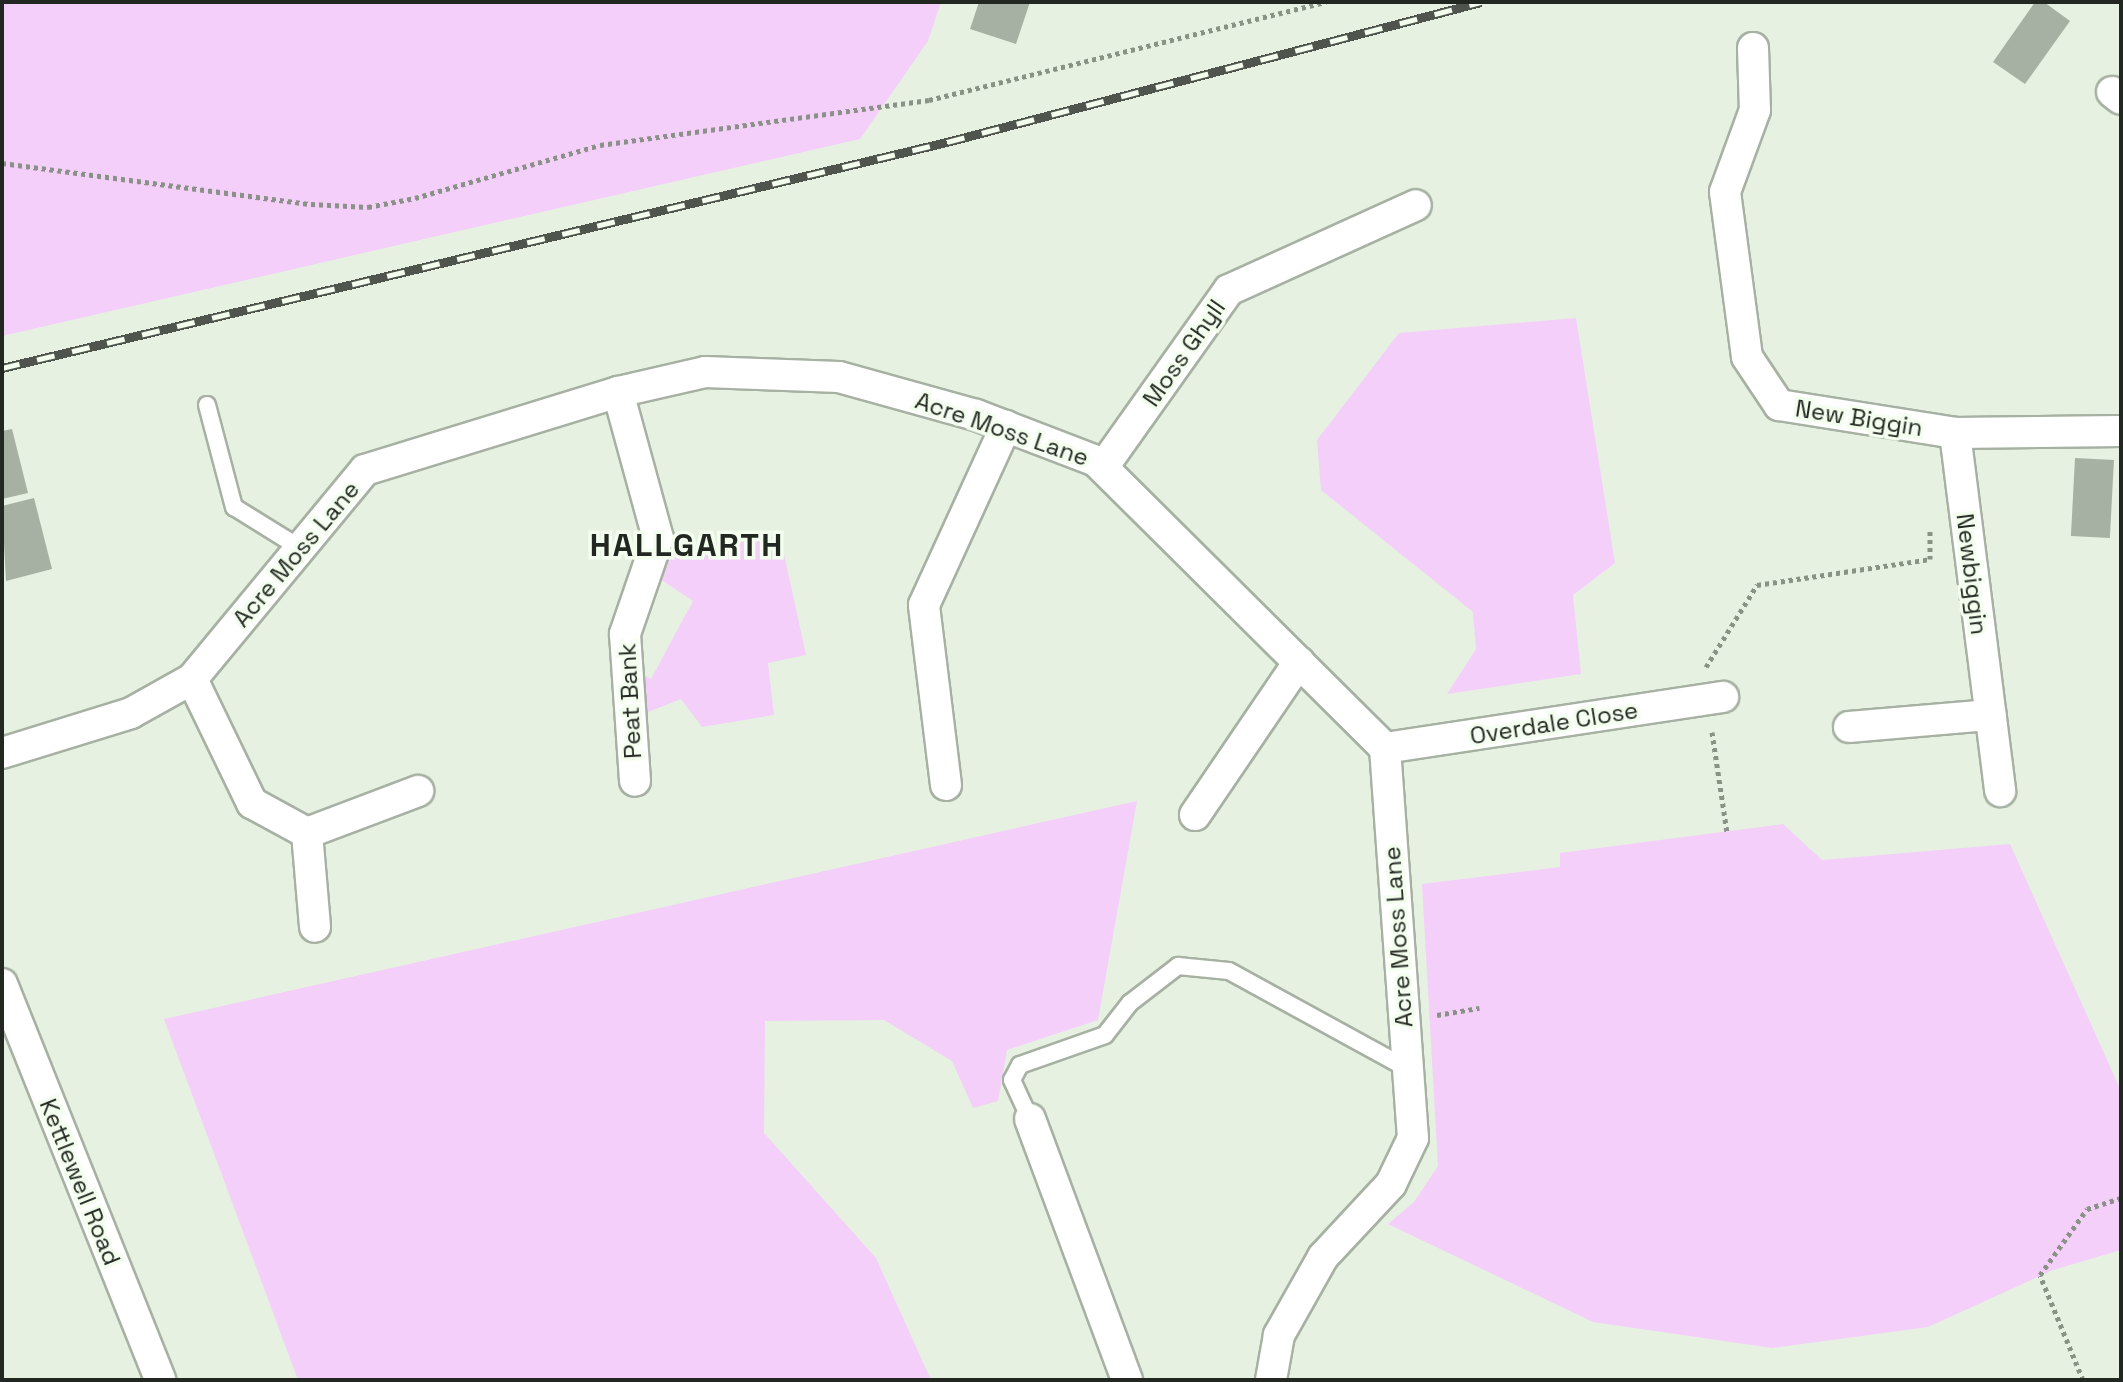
<!DOCTYPE html>
<style>
body{margin:0}
#map{position:relative;width:2123px;height:1382px;overflow:hidden;background:#e6f1e2;font-family:"Space Grotesk",sans-serif}
div>[style]{position:absolute}
.green>*{inset:0;background:#f4cffa}
.building>*{inset:0;background:#a7b1a3;transform-origin:0 0}
.path>*{height:5px;margin-top:-2.5px;transform-origin:0;background:repeating-linear-gradient(90deg,#8a9287 0 4px,transparent 0 8px)}
.roads{filter:drop-shadow(2px 0 #a7b1a3) drop-shadow(-2px 0 #a7b1a3) drop-shadow(0 2px #a7b1a3) drop-shadow(0 -2px #a7b1a3)}
.service>*{height:16px;margin:-8px;padding:0 8px;transform-origin:8px;border-radius:8px;background:#fff}
.minor>*{height:30px;margin:-15px;padding:0 15px;transform-origin:15px;border-radius:15px;background:#fff}
.rail>*{height:9px;margin-top:-4.5px;transform-origin:0;background:repeating-linear-gradient(90deg,#f3feef 0 18px,#4f554d 0 36px);box-sizing:border-box;border-block:2px solid #4f554d}
span{translate:-50% -50%;white-space:nowrap;text-align:center;line-height:1.15;-webkit-text-stroke:7px #f3feef;paint-order:stroke}
.street-label{font-size:24px;color:#232721}
.district-label{font-size:32px;color:#232721;font-weight:700;letter-spacing:2px}
.frame{position:absolute;inset:0;border:4px solid #232721;pointer-events:none}
</style>
<div id="map">
<div class="green">
<i style="clip-path:polygon(2px 2px,941px 2px,928px 41px,860px 139px,2px 336px)"></i>
<i style="clip-path:polygon(1576px 318px,1615px 563px,1573px 595px,1581px 674px,1447px 694px,1476px 649px,1473px 612px,1321px 490px,1317px 440px,1399px 333px)"></i>
<i style="clip-path:polygon(780px 536px,806px 655px,768px 663px,774px 715px,702px 727px,681px 699px,648px 712px,637px 704px,634px 669px,651px 679px,693px 601px,660px 579px,664px 549px)"></i>
<i style="clip-path:polygon(1137px 801px,1098px 1020px,1007px 1050px,998px 1101px,973px 1108px,952px 1061px,884px 1020px,765px 1021px,764px 1133px,876px 1258px,931px 1380px,298px 1380px,164px 1019px)"></i>
<i style="clip-path:polygon(1783px 824px,1822px 860px,2010px 844px,2121px 1091px,2121px 1250px,2053px 1270px,1928px 1327px,1772px 1348px,1593px 1322px,1388px 1224px,1414px 1202px,1438px 1166px,1422px 884px,1560px 867px,1560px 853px)"></i>
</div>
<div class="building">
<i style="clip-path:polygon(979px 2px,1030px 2px,1016px 44px,970px 29px)"></i>
<i style="clip-path:polygon(2035px 2px,2044px 2px,2070px 21px,2025px 84px,1993px 62px)"></i>
<i style="clip-path:polygon(12px 429px,28px 493px,2px 499px,2px 431px)"></i>
<i style="left:2075px;top:458px;width:39px;height:78px;rotate:3deg"></i>
<i style="clip-path:polygon(34px 498px,52px 569px,6px 581px,2px 506px)"></i>
</div>
<div class="path">
<i style="left:2px;top:163px;width:312px;rotate:7.6deg"></i>
<i style="left:311px;top:204px;width:57px;rotate:3deg"></i>
<i style="left:368px;top:207px;width:48px;rotate:-10.8deg"></i>
<i style="left:415px;top:198px;width:192px;rotate:-16deg"></i>
<i style="left:600px;top:145px;width:332px;rotate:-7.8deg"></i>
<i style="left:929px;top:100px;width:409px;rotate:-13.9deg"></i>
<i style="left:1706px;top:667px;width:97px;rotate:-58.1deg"></i>
<i style="left:1757px;top:585px;width:175px;rotate:-8.5deg"></i>
<i style="left:1930px;top:559px;width:31px;rotate:-90deg"></i>
<i style="left:1712px;top:732px;width:101px;rotate:81.5deg"></i>
<i style="left:1437px;top:1015px;width:43px;rotate:-9.5deg"></i>
<i style="left:2083px;top:1380px;width:113px;rotate:-112.3deg"></i>
<i style="left:2040px;top:1275px;width:81px;rotate:-54.5deg"></i>
<i style="left:2087px;top:1209px;width:36px;rotate:-18deg"></i>
</div>
<div class="roads">
<div class="service">
<i style="left:207px;top:405px;width:106px;rotate:75.2deg"></i>
<i style="left:234px;top:507px;width:78px;rotate:31.8deg"></i>
<i style="left:1030px;top:1119px;width:43px;rotate:-114.8deg"></i>
<i style="left:1012px;top:1080px;width:17px;rotate:-62deg"></i>
<i style="left:1020px;top:1065px;width:90px;rotate:-19.4deg"></i>
<i style="left:1105px;top:1035px;width:41px;rotate:-52deg"></i>
<i style="left:1130px;top:1003px;width:61px;rotate:-37.6deg"></i>
<i style="left:1178px;top:966px;width:51px;rotate:5.6deg"></i>
<i style="left:1229px;top:971px;width:204px;rotate:28.7deg"></i>
</div>
<div class="minor">
<i style="left:1753px;top:48px;width:62px;rotate:88.2deg"></i>
<i style="left:1755px;top:110px;width:87px;rotate:110.1deg"></i>
<i style="left:1725px;top:192px;width:166px;rotate:82.4deg"></i>
<i style="left:1747px;top:357px;width:58px;rotate:56.3deg"></i>
<i style="left:1779px;top:405px;width:178px;rotate:9deg"></i>
<i style="left:1955px;top:433px;width:166px;rotate:-0.7deg"></i>
<i style="left:2112px;top:92px;width:11px;rotate:38deg"></i>
<i style="left:618px;top:392px;width:151px;rotate:74.7deg"></i>
<i style="left:658px;top:538px;width:102px;rotate:109deg"></i>
<i style="left:625px;top:634px;width:147px;rotate:86.1deg"></i>
<i style="left:1955px;top:433px;width:361px;rotate:82.8deg"></i>
<i style="left:1103px;top:467px;width:217px;rotate:-54.6deg"></i>
<i style="left:1229px;top:290px;width:205px;rotate:-24.4deg"></i>
<i style="left:192px;top:679px;width:138px;rotate:64.2deg"></i>
<i style="left:252px;top:803px;width:63px;rotate:28.6deg"></i>
<i style="left:307px;top:833px;width:94px;rotate:85.1deg"></i>
<i style="left:1849px;top:727px;width:142px;rotate:-4.9deg"></i>
<i style="left:1385px;top:748px;width:342px;rotate:-8.6deg"></i>
<i style="left:2px;top:753px;width:135px;rotate:-17.2deg"></i>
<i style="left:131px;top:713px;width:70px;rotate:-29.1deg"></i>
<i style="left:192px;top:679px;width:271px;rotate:-50.4deg"></i>
<i style="left:365px;top:470px;width:265px;rotate:-17.1deg"></i>
<i style="left:618px;top:392px;width:89px;rotate:-12.9deg"></i>
<i style="left:705px;top:372px;width:134px;rotate:2.1deg"></i>
<i style="left:839px;top:377px;width:142px;rotate:15.5deg"></i>
<i style="left:976px;top:415px;width:129px;rotate:21deg"></i>
<i style="left:1096px;top:461px;width:407px;rotate:44.8deg"></i>
<i style="left:1385px;top:748px;width:391px;rotate:85.9deg"></i>
<i style="left:1413px;top:1138px;width:51px;rotate:115.6deg"></i>
<i style="left:1391px;top:1184px;width:100px;rotate:133deg"></i>
<i style="left:1323px;top:1257px;width:90px;rotate:119.4deg"></i>
<i style="left:1279px;top:1335px;width:46px;rotate:100.1deg"></i>
<i style="left:946px;top:785px;width:181px;rotate:-97deg"></i>
<i style="left:924px;top:605px;width:197px;rotate:-65.4deg"></i>
<i style="left:1195px;top:815px;width:185px;rotate:-55.8deg"></i>
<i style="left:307px;top:833px;width:119px;rotate:-20.7deg"></i>
<i style="left:2px;top:984px;width:426px;rotate:68.2deg"></i>
<i style="left:1030px;top:1119px;width:278px;rotate:69.6deg"></i>
</div>
</div>
<div class="rail">
<i style="left:2px;top:368px;width:972px;rotate:-13.45deg"></i>
<i style="left:947px;top:142px;width:552px;rotate:-14.69deg"></i>
</div>
<div class="street-label">
<span style="left:1184px;top:353px;rotate:-55deg">Moss Ghyll</span>
<span style="left:1859px;top:418px;rotate:9deg">New Biggin</span>
<span style="left:1002px;top:429px;rotate:19deg">Acre Moss Lane</span>
<span style="left:296px;top:554px;rotate:-50deg">Acre Moss Lane</span>
<span style="left:1972px;top:574px;rotate:83deg">Newbiggin</span>
<span style="left:630px;top:701px;rotate:-93deg">Peat Bank</span>
<span style="left:1554px;top:723px;rotate:-9deg">Overdale Close</span>
<span style="left:1398px;top:937px;rotate:-94deg">Acre Moss Lane</span>
<span style="left:80px;top:1182px;rotate:68deg">Kettlewell Road</span>
</div>
<div class="district-label">
<span style="left:687px;top:545px">HALLGARTH</span>
</div>
<div class="frame"></div>
</div>
